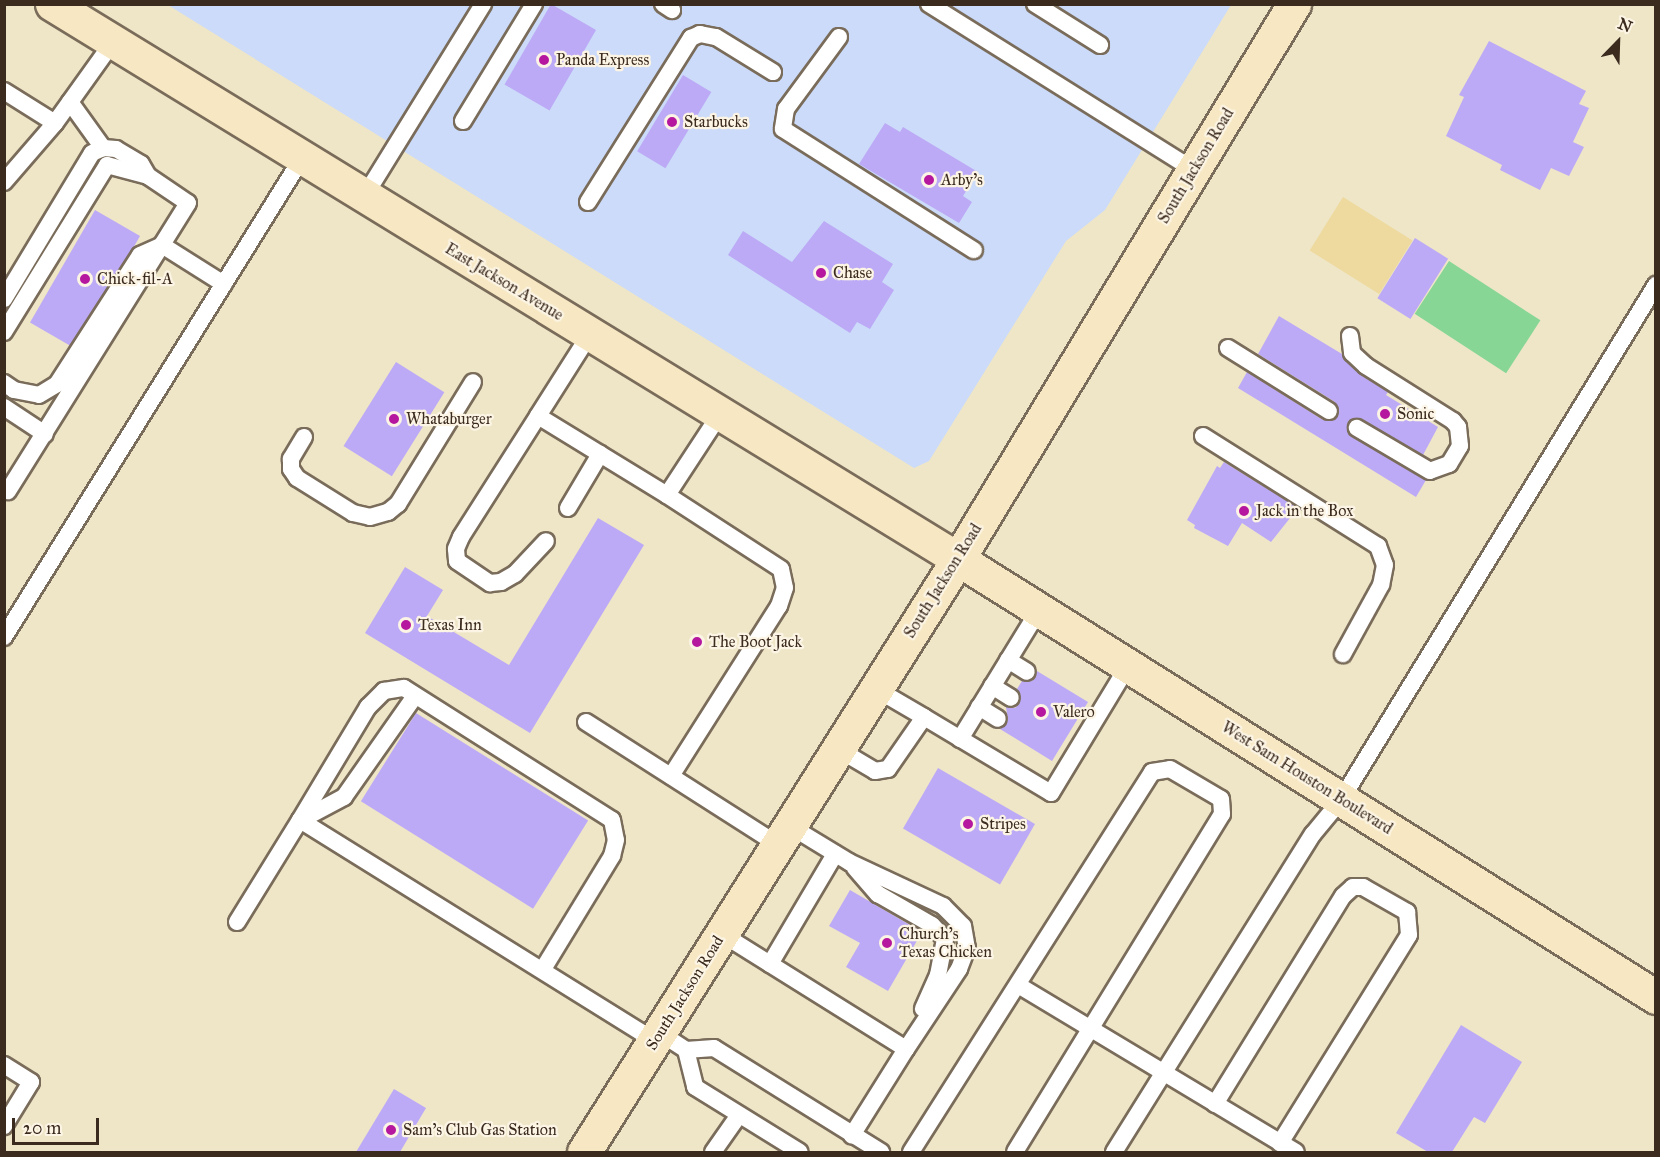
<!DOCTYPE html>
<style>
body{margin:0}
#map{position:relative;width:1660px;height:1157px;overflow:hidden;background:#efe6c8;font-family:"IM FELL Great Primer",serif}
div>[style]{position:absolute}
.built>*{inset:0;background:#cbdbf9}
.green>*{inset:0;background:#87d695;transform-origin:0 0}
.sand>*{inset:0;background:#eeda9e;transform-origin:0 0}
.building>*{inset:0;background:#bcaaf6;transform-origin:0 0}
.roads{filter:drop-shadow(2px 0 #7a6c5a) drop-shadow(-2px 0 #7a6c5a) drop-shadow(0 2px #7a6c5a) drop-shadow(0 -2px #7a6c5a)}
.lane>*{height:16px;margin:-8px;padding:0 8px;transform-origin:8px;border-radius:8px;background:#fff}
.secondary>*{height:33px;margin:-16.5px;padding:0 16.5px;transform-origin:16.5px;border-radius:16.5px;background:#f7e8c3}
.dots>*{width:16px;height:16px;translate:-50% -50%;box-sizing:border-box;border:3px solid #fcf5e5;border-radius:50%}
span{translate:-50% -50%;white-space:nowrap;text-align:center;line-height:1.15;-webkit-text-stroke:4.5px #fcf5e5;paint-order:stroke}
.poi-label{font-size:16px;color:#3b2a1e}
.left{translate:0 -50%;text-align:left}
.street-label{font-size:16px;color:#3b2a1e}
.frame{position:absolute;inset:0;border:6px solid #3b2a1e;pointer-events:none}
.north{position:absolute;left:1588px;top:12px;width:60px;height:60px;-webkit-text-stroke:4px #fcf5e5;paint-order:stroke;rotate:23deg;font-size:16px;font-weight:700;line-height:24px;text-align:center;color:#3b2a1e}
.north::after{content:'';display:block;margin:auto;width:21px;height:27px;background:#3b2a1e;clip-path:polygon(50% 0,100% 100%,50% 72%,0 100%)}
.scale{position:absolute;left:12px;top:1118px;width:87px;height:27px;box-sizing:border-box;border:3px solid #3b2a1e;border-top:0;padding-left:8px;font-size:18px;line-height:21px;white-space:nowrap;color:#3b2a1e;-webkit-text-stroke:4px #fcf5e5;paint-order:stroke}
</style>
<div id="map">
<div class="built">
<i style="clip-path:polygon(168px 5px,1231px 5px,1105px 210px,1066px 241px,929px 461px,914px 468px)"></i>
</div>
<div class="green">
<i style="left:1449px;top:261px;width:109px;height:63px;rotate:33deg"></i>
</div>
<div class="sand">
<i style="left:1343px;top:197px;width:82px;height:63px;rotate:32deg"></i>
</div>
<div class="building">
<i style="left:551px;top:4px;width:52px;height:93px;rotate:30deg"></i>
<i style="clip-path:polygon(1489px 41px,1586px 91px,1579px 104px,1589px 108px,1573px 142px,1584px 147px,1569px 176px,1551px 168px,1540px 190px,1500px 170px,1502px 165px,1446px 136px,1464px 97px,1459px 95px)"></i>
<i style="left:683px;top:75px;width:33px;height:89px;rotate:31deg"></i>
<i style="clip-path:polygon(885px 123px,900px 132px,903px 127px,978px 172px,963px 196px,972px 202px,959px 223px,859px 164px)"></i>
<i style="left:95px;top:210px;width:52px;height:130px;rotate:30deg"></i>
<i style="clip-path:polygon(824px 221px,893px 264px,882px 282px,894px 290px,870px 329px,857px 322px,850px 333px,728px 255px,743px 231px,792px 262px)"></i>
<i style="left:1415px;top:238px;width:39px;height:71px;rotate:32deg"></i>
<i style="clip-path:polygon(1279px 316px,1342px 354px,1359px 374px,1388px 392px,1386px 395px,1438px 427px,1423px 455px,1362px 419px,1352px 419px,1348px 423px,1352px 437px,1426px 480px,1416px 497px,1238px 388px,1247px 372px,1323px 420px,1333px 420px,1338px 416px,1335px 402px,1258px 354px)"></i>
<i style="left:396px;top:362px;width:57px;height:99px;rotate:32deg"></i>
<i style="clip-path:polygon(1224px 462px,1298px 508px,1271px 542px,1242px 523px,1228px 546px,1194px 528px,1195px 525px,1187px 520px,1217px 466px,1220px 468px)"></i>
<i style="clip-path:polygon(598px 518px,644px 545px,530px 733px,365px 633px,405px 567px,443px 590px,427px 616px,509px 665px)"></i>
<i style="clip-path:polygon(1037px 671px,1088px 702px,1052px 761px,1000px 729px,1008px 720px,1006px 707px,1015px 708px,1020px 703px,1017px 689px,1022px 681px,1032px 681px)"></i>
<i style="left:416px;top:713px;width:203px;height:104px;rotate:32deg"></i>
<i style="left:938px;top:768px;width:112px;height:70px;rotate:30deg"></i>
<i style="clip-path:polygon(850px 890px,922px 932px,888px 991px,846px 967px,860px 943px,829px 926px)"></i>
<i style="clip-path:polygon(1461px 1025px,1522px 1062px,1485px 1123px,1474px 1117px,1452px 1152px,1428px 1152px,1396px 1133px)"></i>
<i style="clip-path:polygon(394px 1089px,426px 1108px,400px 1152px,356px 1152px)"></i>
</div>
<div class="roads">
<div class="lane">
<i style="left:663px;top:4px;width:11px;rotate:34deg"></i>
<i style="left:929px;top:4px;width:313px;rotate:32.1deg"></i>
<i style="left:1035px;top:4px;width:77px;rotate:32.2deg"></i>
<i style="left:839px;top:37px;width:89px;rotate:126.4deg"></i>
<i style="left:786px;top:109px;width:20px;rotate:99deg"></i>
<i style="left:783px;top:129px;width:226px;rotate:32.4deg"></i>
<i style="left:4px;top:91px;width:60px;rotate:32.1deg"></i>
<i style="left:55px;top:123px;width:100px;rotate:-54.4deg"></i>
<i style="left:70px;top:102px;width:57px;rotate:54.3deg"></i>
<i style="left:463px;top:121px;width:137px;rotate:-58.7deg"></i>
<i style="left:4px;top:182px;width:78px;rotate:-49.2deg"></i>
<i style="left:364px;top:197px;width:227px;rotate:-58.3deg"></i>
<i style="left:588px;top:202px;width:194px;rotate:-57.9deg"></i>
<i style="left:691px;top:38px;width:10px;rotate:-24deg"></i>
<i style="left:700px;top:34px;width:16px;rotate:11deg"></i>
<i style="left:716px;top:37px;width:67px;rotate:31.6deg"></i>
<i style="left:4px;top:299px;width:170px;rotate:-58.9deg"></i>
<i style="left:92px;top:153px;width:12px;rotate:-24deg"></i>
<i style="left:103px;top:148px;width:13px;rotate:4deg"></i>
<i style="left:116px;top:149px;width:29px;rotate:31deg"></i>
<i style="left:141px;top:164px;width:14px;rotate:60deg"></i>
<i style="left:4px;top:332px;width:196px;rotate:-58.3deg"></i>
<i style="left:107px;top:165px;width:42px;rotate:15deg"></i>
<i style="left:148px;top:176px;width:48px;rotate:34deg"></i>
<i style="left:188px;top:203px;width:340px;rotate:122deg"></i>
<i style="left:590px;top:334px;width:97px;rotate:122.4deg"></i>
<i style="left:538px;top:416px;width:151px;rotate:31.5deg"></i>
<i style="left:1350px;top:336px;width:17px;rotate:83deg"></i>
<i style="left:1352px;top:353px;width:19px;rotate:43deg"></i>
<i style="left:1366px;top:366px;width:103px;rotate:32.3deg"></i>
<i style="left:1453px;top:421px;width:8px;rotate:50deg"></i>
<i style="left:1458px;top:427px;width:19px;rotate:84deg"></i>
<i style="left:1460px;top:446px;width:21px;rotate:121deg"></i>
<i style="left:1449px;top:464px;width:20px;rotate:160deg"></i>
<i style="left:1430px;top:471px;width:85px;rotate:-149.5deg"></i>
<i style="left:1228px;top:348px;width:119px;rotate:32deg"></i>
<i style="left:4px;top:383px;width:12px;rotate:35deg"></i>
<i style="left:14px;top:390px;width:25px;rotate:11deg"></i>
<i style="left:39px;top:395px;width:21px;rotate:-31deg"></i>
<i style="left:57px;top:384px;width:153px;rotate:-57.2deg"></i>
<i style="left:140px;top:255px;width:24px;rotate:-24deg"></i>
<i style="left:162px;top:245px;width:73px;rotate:32.2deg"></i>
<i style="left:4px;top:407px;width:49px;rotate:33.4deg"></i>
<i style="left:538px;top:416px;width:143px;rotate:122.5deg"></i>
<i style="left:461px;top:537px;width:13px;rotate:113deg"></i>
<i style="left:456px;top:549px;width:12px;rotate:85deg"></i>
<i style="left:457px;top:561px;width:40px;rotate:34deg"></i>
<i style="left:490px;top:583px;width:11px;rotate:-5deg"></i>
<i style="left:501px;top:582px;width:16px;rotate:-30deg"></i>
<i style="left:515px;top:574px;width:45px;rotate:-46.8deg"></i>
<i style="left:1203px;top:436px;width:207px;rotate:32.2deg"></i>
<i style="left:1378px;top:546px;width:20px;rotate:70deg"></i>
<i style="left:1385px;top:565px;width:20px;rotate:101deg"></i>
<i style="left:1381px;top:585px;width:79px;rotate:118.8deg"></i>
<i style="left:304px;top:437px;width:26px;rotate:121deg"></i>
<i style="left:291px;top:459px;width:10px;rotate:90deg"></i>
<i style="left:291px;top:469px;width:11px;rotate:56deg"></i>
<i style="left:297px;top:478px;width:66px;rotate:32deg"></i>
<i style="left:353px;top:513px;width:17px;rotate:13deg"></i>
<i style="left:370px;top:517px;width:19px;rotate:-16deg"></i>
<i style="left:388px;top:512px;width:13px;rotate:-39deg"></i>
<i style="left:398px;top:504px;width:143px;rotate:-58.4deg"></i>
<i style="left:568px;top:508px;width:63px;rotate:-59.3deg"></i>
<i style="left:4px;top:637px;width:564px;rotate:-58.11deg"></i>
<i style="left:1008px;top:660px;width:22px;rotate:32deg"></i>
<i style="left:992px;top:686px;width:22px;rotate:32deg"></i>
<i style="left:876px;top:689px;width:56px;rotate:30.3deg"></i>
<i style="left:979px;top:707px;width:22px;rotate:32deg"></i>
<i style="left:586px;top:722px;width:228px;rotate:32.6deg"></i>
<i style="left:960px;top:739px;width:151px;rotate:-58.5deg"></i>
<i style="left:838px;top:749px;width:43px;rotate:30.7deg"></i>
<i style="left:875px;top:771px;width:13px;rotate:-9deg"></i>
<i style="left:888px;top:769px;width:63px;rotate:-55.3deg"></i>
<i style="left:924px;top:717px;width:148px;rotate:30.9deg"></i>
<i style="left:1051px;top:793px;width:149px;rotate:-58.8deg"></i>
<i style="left:671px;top:776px;width:201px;rotate:-57.6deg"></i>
<i style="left:779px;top:606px;width:19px;rotate:-72deg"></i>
<i style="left:785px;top:588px;width:19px;rotate:-102deg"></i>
<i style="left:781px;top:569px;width:136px;rotate:-147deg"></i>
<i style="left:667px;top:495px;width:97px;rotate:-56.8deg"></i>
<i style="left:300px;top:820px;width:132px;rotate:-59deg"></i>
<i style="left:368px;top:707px;width:23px;rotate:-45deg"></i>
<i style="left:384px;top:691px;width:20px;rotate:-9deg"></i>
<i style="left:404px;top:688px;width:246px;rotate:32.4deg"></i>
<i style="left:612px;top:820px;width:20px;rotate:79deg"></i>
<i style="left:616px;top:840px;width:16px;rotate:104deg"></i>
<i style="left:612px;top:856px;width:132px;rotate:121.4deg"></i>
<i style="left:301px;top:820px;width:49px;rotate:-28.1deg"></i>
<i style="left:344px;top:797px;width:123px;rotate:-54.9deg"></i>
<i style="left:790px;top:826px;width:69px;rotate:31.4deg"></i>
<i style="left:849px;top:862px;width:104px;rotate:25.1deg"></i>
<i style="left:943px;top:906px;width:28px;rotate:45deg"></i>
<i style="left:963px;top:926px;width:22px;rotate:80deg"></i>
<i style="left:967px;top:948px;width:22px;rotate:111deg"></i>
<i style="left:959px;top:969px;width:96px;rotate:123.5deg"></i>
<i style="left:855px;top:868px;width:35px;rotate:49deg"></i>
<i style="left:878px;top:894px;width:62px;rotate:29.9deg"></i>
<i style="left:932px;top:925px;width:19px;rotate:47deg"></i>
<i style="left:945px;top:939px;width:37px;rotate:101deg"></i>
<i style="left:938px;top:975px;width:37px;rotate:114deg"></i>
<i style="left:237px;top:922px;width:120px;rotate:-58.3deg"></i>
<i style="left:300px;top:820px;width:418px;rotate:31.9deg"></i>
<i style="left:722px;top:934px;width:217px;rotate:32deg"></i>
<i style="left:906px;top:1049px;width:102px;rotate:122.1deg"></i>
<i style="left:770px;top:964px;width:128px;rotate:-59.4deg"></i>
<i style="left:1018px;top:985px;width:324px;rotate:31deg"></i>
<i style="left:660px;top:1033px;width:31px;rotate:33deg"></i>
<i style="left:686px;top:1050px;width:28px;rotate:-4deg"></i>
<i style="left:714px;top:1048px;width:197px;rotate:31.9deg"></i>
<i style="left:686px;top:1050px;width:38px;rotate:76deg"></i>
<i style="left:695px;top:1087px;width:123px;rotate:31.8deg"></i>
<i style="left:4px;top:1065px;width:32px;rotate:32deg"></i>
<i style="left:31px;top:1082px;width:52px;rotate:121.5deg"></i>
<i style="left:1215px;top:1104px;width:244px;rotate:-58.4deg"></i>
<i style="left:1343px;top:896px;width:13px;rotate:-42deg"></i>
<i style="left:1353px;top:887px;width:10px"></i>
<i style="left:1363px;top:887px;width:51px;rotate:29.6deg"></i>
<i style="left:1407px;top:912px;width:23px;rotate:85deg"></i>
<i style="left:1409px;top:935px;width:245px;rotate:121.8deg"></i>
<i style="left:713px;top:1152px;width:45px;rotate:-54.9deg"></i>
<i style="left:911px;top:1152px;width:450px;rotate:-57.6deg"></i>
<i style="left:1152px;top:772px;width:18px;rotate:-9deg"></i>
<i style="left:1170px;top:769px;width:59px;rotate:30.5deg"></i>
<i style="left:1221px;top:799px;width:15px;rotate:86deg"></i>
<i style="left:1222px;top:814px;width:396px;rotate:121.5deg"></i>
<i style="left:1114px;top:1152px;width:375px;rotate:-58deg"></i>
<i style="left:1313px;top:834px;width:44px;rotate:-50.5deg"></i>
<i style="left:1341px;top:800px;width:604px;rotate:-58.55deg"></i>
</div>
<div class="secondary">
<i style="left:52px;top:4px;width:1062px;rotate:31.49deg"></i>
<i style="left:958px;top:559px;width:824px;rotate:32.11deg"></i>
<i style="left:584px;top:1152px;width:701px;rotate:-57.76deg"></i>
<i style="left:958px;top:559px;width:649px;rotate:-58.81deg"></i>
</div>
</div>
<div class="dots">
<i style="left:544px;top:60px;background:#b5179e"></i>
<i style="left:672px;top:122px;background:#b5179e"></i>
<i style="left:929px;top:180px;background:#b5179e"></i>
<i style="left:821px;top:273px;background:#b5179e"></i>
<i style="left:85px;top:279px;background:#b5179e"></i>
<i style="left:1385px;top:414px;background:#b5179e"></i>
<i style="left:394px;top:419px;background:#b5179e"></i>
<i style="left:1244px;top:511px;background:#b5179e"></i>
<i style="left:406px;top:625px;background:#b5179e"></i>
<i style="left:697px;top:642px;background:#b5179e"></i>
<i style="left:1041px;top:712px;background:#b5179e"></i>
<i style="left:968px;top:824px;background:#b5179e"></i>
<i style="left:887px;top:943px;background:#b5179e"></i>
<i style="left:391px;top:1130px;background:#b5179e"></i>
</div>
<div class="poi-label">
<span class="left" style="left:556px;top:60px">Panda Express</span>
<span class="left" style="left:684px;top:122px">Starbucks</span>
<span class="left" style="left:941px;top:180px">Arby's</span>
<span class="left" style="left:833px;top:273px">Chase</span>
<span class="left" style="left:97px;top:279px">Chick-fil-A</span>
<span class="left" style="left:1397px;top:414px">Sonic</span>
<span class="left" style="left:406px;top:419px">Whataburger</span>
<span class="left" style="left:1256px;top:511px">Jack in the Box</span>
<span class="left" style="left:418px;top:625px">Texas Inn</span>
<span class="left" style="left:709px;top:642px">The Boot Jack</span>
<span class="left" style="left:1053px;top:712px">Valero</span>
<span class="left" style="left:980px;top:824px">Stripes</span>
<span class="left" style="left:899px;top:943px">Church's<br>Texas Chicken</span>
<span class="left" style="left:403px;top:1130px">Sam's Club Gas Station</span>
</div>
<div class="street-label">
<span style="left:1196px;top:166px;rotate:-59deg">South Jackson Road</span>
<span style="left:504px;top:282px;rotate:31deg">East Jackson Avenue</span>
<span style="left:943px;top:581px;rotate:-58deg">South Jackson Road</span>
<span style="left:1307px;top:778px;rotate:32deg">West Sam Houston Boulevard</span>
<span style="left:685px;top:993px;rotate:-58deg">South Jackson Road</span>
</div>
<div class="frame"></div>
<div class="north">N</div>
<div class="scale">20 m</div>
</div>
